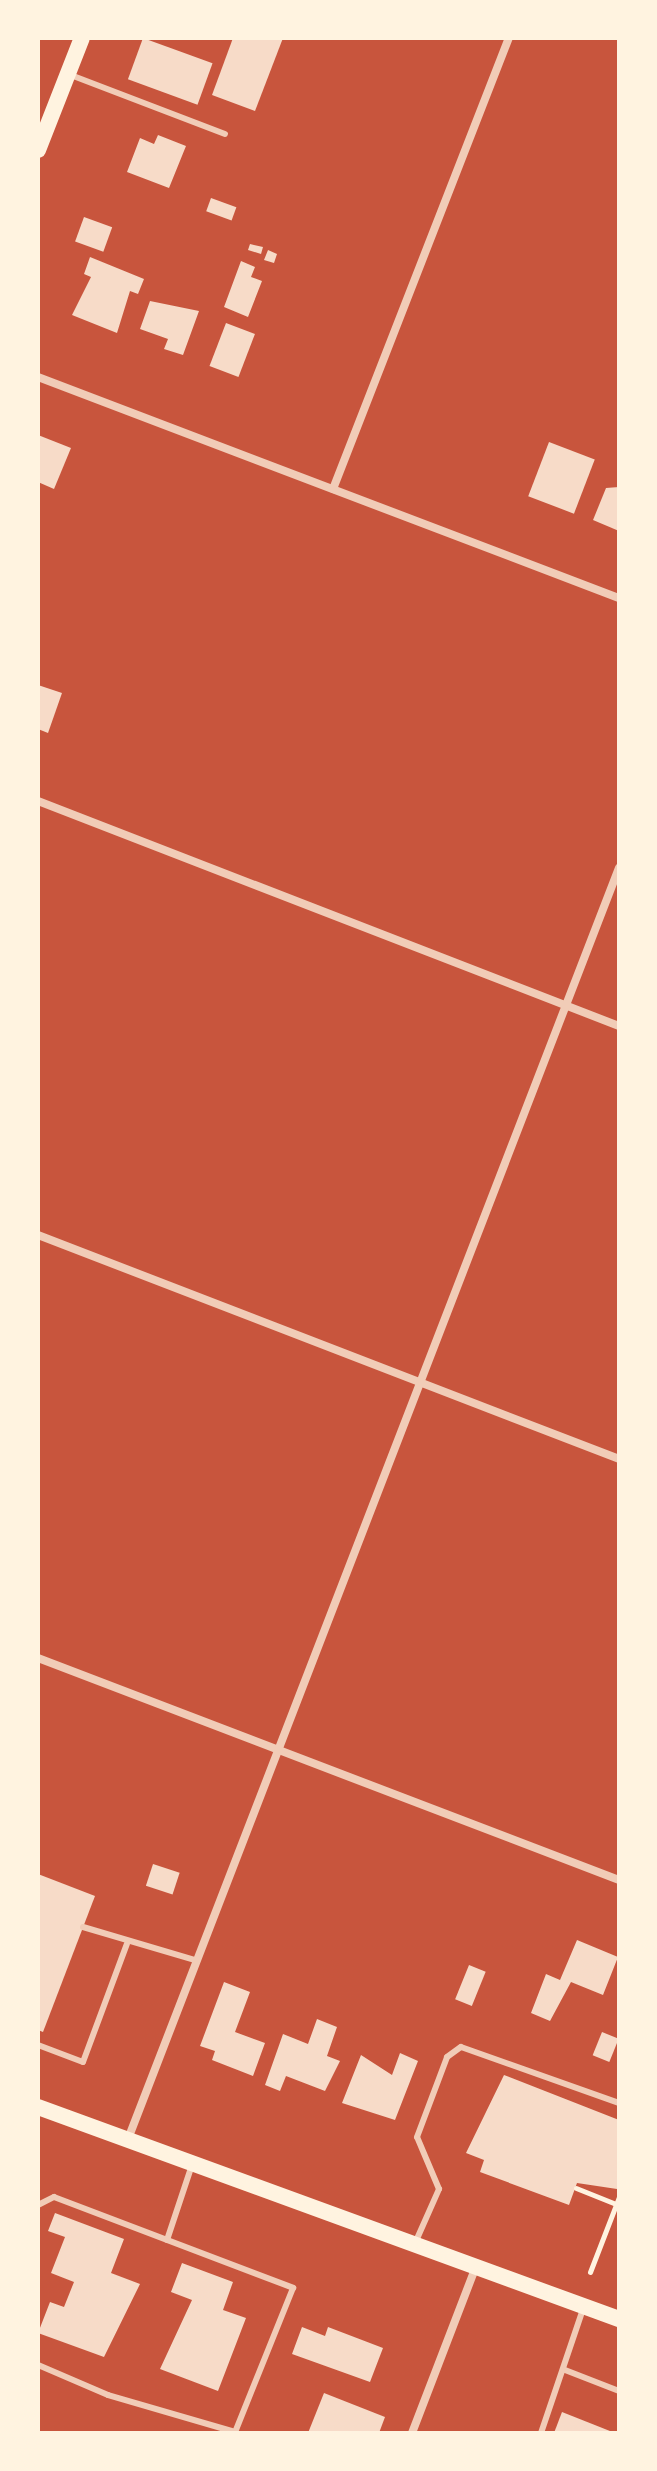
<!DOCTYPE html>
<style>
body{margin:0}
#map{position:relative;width:657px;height:2471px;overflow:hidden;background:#c8553d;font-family:Manrope,sans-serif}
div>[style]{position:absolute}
.building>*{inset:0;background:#f7dbc8;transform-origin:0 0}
.path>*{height:5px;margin:-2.5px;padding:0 2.5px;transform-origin:2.5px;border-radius:2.5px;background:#fff3e0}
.service>*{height:6px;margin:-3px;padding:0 3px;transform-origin:3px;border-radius:3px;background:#f1ccb7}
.minor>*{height:8px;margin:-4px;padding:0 4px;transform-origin:4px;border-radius:4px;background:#f1ccb7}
.secondary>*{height:16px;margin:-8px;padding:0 8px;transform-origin:8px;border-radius:8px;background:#fff3e0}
span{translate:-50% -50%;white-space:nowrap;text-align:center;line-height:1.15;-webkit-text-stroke:6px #fff3e0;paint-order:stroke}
.frame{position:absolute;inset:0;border:40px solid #fff3e0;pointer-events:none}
</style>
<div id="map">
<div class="building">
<i style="left:143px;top:38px;width:74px;height:44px;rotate:20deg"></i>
<i style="clip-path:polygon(233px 38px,283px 38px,255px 111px,212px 95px)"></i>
<i style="clip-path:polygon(158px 135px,186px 146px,169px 188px,127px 172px,140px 138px,154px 144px)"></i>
<i style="left:211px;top:198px;width:27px;height:14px;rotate:20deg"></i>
<i style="left:84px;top:217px;width:30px;height:26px;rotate:20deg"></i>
<i style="clip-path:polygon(250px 244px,263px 247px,261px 254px,248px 250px)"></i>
<i style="clip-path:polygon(268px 250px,277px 254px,274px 263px,264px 260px)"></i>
<i style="clip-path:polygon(90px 257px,144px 279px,138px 294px,130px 291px,117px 333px,72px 315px,91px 277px,84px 274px)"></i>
<i style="clip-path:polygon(241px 261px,255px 267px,251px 277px,262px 281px,248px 317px,224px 307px)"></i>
<i style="clip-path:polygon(150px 301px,199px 311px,183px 355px,164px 349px,168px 339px,140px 329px)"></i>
<i style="left:226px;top:323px;width:31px;height:46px;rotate:21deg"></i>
<i style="clip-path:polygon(38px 435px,71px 448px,54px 489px,38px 482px)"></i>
<i style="left:549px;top:442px;width:49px;height:58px;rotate:21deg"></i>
<i style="clip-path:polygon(619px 487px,619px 531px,593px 520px,606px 488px)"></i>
<i style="clip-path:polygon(38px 685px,62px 693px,48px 733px,38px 729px)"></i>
<i style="left:153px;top:1864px;width:28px;height:23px;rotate:18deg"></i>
<i style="clip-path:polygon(38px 1874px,95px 1896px,43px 2032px,38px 2030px)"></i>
<i style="clip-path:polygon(577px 1940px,618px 1957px,603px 1995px,571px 1982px,550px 2021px,531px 2013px,546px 1974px,560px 1980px)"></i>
<i style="left:469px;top:1965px;width:18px;height:37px;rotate:22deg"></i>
<i style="clip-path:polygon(224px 1982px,250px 1992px,235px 2032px,265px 2043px,253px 2076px,212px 2060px,215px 2051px,200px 2046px)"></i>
<i style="clip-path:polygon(317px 2019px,337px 2027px,327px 2056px,340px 2061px,325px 2091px,286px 2076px,280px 2091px,265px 2085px,283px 2034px,308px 2044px)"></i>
<i style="left:602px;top:2032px;width:18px;height:25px;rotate:22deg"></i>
<i style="clip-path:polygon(400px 2053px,418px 2061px,395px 2120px,342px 2103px,361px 2055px,392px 2075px)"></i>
<i style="clip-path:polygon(504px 2075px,619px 2120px,617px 2189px,577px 2183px,569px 2205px,480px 2172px,484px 2160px,466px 2153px)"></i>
<i style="clip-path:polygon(55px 2213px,124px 2239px,111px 2273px,140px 2284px,104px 2357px,38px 2333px,50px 2302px,64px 2307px,74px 2282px,51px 2273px,65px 2237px,48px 2231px)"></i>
<i style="clip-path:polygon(182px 2263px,233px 2282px,223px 2310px,246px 2318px,218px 2391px,160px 2369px,192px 2300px,171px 2292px)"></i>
<i style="clip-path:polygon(302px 2327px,325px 2336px,328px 2327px,383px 2348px,370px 2382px,292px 2354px)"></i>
<i style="clip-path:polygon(324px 2393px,385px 2417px,379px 2433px,308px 2433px)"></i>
<i style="clip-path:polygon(562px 2412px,615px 2433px,554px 2433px)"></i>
</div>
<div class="path">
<i style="left:576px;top:2188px;width:43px;rotate:21.8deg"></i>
<i style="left:590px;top:2272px;width:80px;rotate:-68.9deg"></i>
</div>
<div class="service">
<i style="left:68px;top:74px;width:168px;rotate:20.9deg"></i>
<i style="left:83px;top:1927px;width:117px;rotate:16.4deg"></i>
<i style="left:38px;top:2045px;width:48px;rotate:20.7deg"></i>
<i style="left:83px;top:2062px;width:126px;rotate:-69.6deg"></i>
<i style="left:38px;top:2205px;width:18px;rotate:-27deg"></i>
<i style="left:54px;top:2197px;width:256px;rotate:20.8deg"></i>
<i style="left:293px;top:2288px;width:155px;rotate:111.9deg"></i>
<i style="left:235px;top:2432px;width:132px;rotate:-163.8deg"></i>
<i style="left:108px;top:2395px;width:76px;rotate:-156.8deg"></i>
<i style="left:167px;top:2240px;width:79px;rotate:-71.6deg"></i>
<i style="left:416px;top:2241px;width:57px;rotate:-66.1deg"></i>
<i style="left:439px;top:2189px;width:56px;rotate:-112.9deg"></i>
<i style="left:417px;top:2137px;width:85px;rotate:-69.4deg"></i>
<i style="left:447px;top:2057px;width:17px;rotate:-36deg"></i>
<i style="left:461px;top:2047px;width:168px;rotate:19.5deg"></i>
<i style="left:565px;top:2370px;width:58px;rotate:21.3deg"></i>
<i style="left:541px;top:2433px;width:131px;rotate:-71.3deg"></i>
</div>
<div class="minor">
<i style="left:38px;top:377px;width:622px;rotate:20.83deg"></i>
<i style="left:333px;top:489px;width:484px;rotate:-68.7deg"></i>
<i style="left:38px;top:801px;width:623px;rotate:21.17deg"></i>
<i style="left:38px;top:1235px;width:623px;rotate:21.08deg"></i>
<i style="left:38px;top:1658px;width:622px;rotate:20.91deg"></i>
<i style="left:128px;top:2139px;width:1363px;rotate:-68.88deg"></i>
<i style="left:412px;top:2433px;width:179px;rotate:-69deg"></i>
</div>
<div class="secondary">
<i style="left:38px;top:150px;width:120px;rotate:-68.6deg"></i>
<i style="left:38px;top:2107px;width:618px;rotate:20.05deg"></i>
</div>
<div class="frame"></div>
</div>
